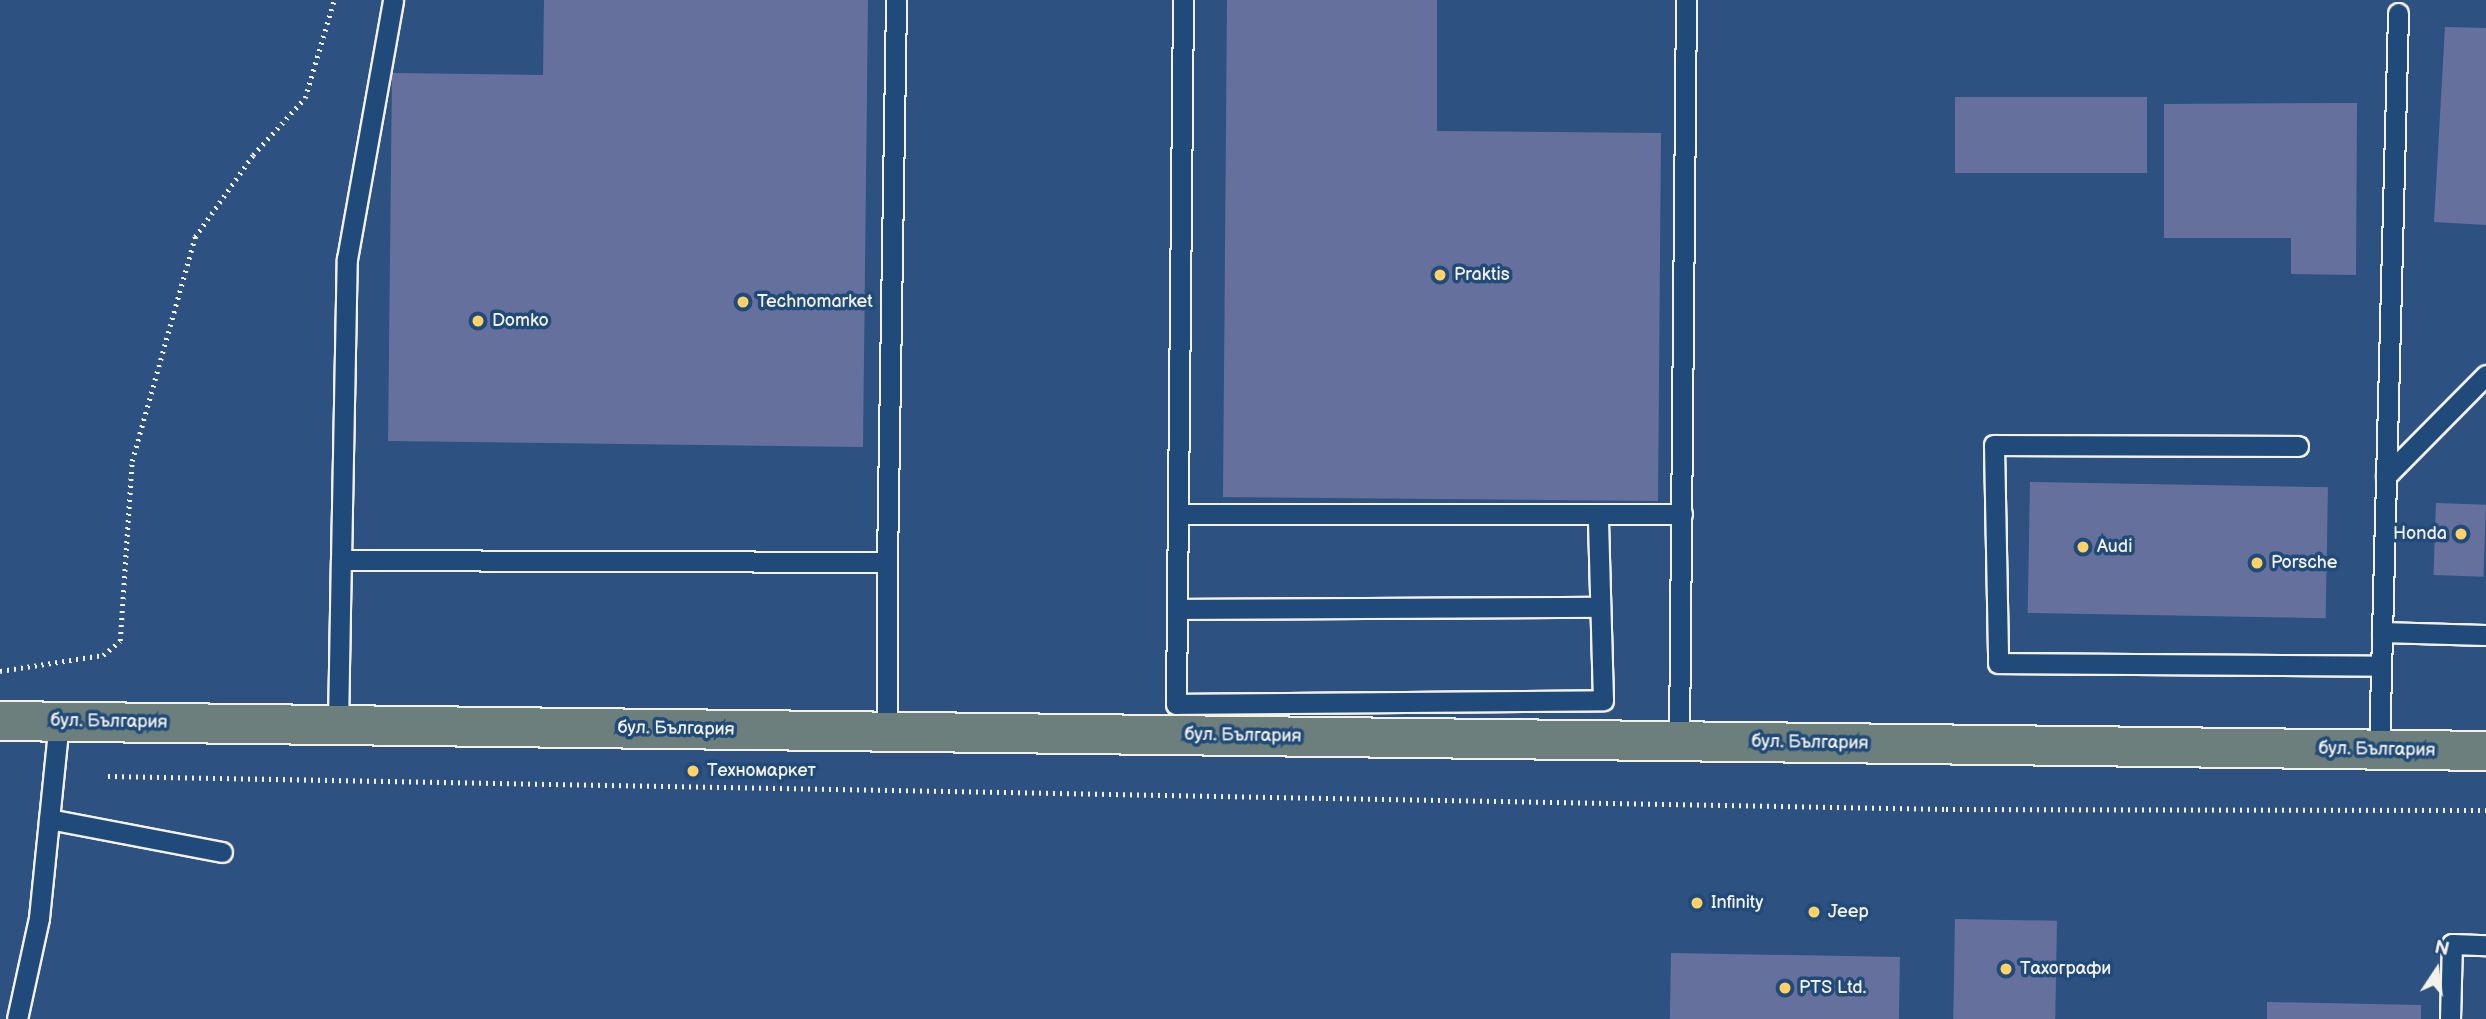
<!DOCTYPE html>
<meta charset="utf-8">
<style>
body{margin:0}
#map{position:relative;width:2486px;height:1019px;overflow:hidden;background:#2d5281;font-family:"Balsamiq Sans",sans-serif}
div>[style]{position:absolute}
.building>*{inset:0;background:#65719c;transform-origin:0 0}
.path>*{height:4.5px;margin-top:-2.25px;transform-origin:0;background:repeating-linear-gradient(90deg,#f4f1e8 0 2px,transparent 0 7px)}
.roads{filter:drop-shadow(2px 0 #f4f1e8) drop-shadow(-2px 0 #f4f1e8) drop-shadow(0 2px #f4f1e8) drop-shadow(0 -2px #f4f1e8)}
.service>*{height:19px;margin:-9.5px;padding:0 9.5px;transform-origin:9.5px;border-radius:9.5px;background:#1f4a7a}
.primary>*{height:38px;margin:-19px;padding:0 19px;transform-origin:19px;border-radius:19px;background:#6c7f7c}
.dots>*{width:19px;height:19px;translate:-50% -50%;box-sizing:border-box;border:4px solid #1f4a7a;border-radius:50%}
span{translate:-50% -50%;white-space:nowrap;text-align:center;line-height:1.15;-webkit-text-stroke:7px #1f4a7a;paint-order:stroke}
.poi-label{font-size:18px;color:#f4f1e8}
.left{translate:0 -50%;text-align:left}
.right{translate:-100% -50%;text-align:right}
.street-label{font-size:18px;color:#f4f1e8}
.north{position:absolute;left:2402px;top:935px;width:70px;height:70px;-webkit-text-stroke:5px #1f4a7a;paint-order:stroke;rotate:13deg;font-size:19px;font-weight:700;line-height:28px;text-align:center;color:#f4f1e8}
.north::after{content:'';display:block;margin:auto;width:24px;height:32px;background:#f4f1e8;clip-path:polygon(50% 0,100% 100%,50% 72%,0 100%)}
</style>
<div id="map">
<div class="building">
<i style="clip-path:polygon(544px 0,868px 0,863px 447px,388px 441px,392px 73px,543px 75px)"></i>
<i style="clip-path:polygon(1227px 0,1437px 0,1437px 131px,1661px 133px,1658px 501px,1223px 497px)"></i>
<i style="clip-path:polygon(2445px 27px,2486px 28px,2486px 225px,2434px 222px)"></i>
<i style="left:1955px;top:97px;width:192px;height:76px"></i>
<i style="clip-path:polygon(2357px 103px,2356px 275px,2291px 274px,2291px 238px,2164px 238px,2164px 104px)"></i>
<i style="left:2030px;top:482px;width:298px;height:131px;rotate:1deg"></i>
<i style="left:2436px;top:503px;width:50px;height:72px;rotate:2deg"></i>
<i style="left:1955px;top:919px;width:102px;height:100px;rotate:1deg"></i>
<i style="left:1671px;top:953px;width:229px;height:66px;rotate:1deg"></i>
<i style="clip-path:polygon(2267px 1002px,2421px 1005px,2421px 1019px,2267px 1019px)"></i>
</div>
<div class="path">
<i style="left:0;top:671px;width:104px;rotate:-8.8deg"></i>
<i style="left:103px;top:655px;width:22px;rotate:-39deg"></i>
<i style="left:120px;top:641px;width:180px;rotate:-86.2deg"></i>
<i style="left:132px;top:461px;width:233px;rotate:-74.3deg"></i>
<i style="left:195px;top:237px;width:100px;rotate:-54.7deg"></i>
<i style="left:253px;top:155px;width:77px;rotate:-47.6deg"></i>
<i style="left:305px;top:98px;width:102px;rotate:-73.5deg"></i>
<i style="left:108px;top:776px;width:1838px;rotate:1.03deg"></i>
<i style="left:1946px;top:809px;width:540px;rotate:0.11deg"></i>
</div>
<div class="roads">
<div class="service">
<i style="left:1183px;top:0;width:704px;rotate:90.57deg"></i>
<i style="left:1176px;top:704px;width:427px;rotate:-0.5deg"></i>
<i style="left:1603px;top:700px;width:184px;rotate:-91.6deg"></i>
<i style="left:2298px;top:446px;width:304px;rotate:-179.8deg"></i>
<i style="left:1994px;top:445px;width:218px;rotate:88.9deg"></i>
<i style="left:1998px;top:663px;width:383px;rotate:0.4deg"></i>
<i style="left:2386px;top:476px;width:142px;rotate:-45.3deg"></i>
<i style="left:1178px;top:514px;width:504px"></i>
<i style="left:341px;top:560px;width:301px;rotate:-88.9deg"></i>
<i style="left:347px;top:259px;width:263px;rotate:-79.9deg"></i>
<i style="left:887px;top:562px;width:562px;rotate:-89.08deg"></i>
<i style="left:1178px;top:609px;width:422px;rotate:-0.3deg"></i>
<i style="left:2382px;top:632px;width:104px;rotate:1.7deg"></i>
<i style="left:338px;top:725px;width:165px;rotate:-89deg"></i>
<i style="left:341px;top:560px;width:546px;rotate:0.21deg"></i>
<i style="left:887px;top:562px;width:170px;rotate:90deg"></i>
<i style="left:1679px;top:741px;width:741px;rotate:-89.46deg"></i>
<i style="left:2379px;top:750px;width:737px;rotate:-88.52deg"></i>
<i style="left:49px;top:819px;width:176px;rotate:10.8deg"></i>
<i style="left:17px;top:1019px;width:103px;rotate:-77.7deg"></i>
<i style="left:39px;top:918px;width:197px;rotate:-84.2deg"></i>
<i style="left:2450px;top:1019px;width:75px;rotate:-88.5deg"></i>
<i style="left:2452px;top:944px;width:34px;rotate:2deg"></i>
</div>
<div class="primary">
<i style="left:0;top:721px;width:2486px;rotate:0.69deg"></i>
</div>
</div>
<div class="dots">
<i style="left:1440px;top:275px;background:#ffd166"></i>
<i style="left:743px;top:302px;background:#ffd166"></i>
<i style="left:478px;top:321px;background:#ffd166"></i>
<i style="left:2461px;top:534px;background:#ffd166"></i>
<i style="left:2083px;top:547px;background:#ffd166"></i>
<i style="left:2257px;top:563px;background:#ffd166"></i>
<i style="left:693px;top:771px;background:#ffd166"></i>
<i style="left:1697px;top:903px;background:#ffd166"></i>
<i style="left:1814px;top:912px;background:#ffd166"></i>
<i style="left:2006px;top:969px;background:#ffd166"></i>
<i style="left:1785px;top:988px;background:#ffd166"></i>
</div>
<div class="poi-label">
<span class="left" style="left:1454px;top:275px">Praktis</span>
<span class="left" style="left:757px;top:302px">Technomarket</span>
<span class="left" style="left:492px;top:321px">Domko</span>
<span class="right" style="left:2447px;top:534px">Honda</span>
<span class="left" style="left:2097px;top:547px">Audi</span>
<span class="left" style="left:2271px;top:563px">Porsche</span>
<span class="left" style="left:707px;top:771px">Техномаркет</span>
<span class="left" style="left:1711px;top:903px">Infinity</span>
<span class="left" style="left:1828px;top:912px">Jeep</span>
<span class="left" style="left:2020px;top:969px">Тахографи</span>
<span class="left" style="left:1799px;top:988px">PTS Ltd.</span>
</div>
<div class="street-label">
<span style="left:109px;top:722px;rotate:1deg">бул. България</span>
<span style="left:676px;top:729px;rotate:1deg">бул. България</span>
<span style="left:1243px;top:736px;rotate:1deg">бул. България</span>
<span style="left:1810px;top:743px;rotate:1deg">бул. България</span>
<span style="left:2377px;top:750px;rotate:1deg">бул. България</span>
</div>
<div class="north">N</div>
</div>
